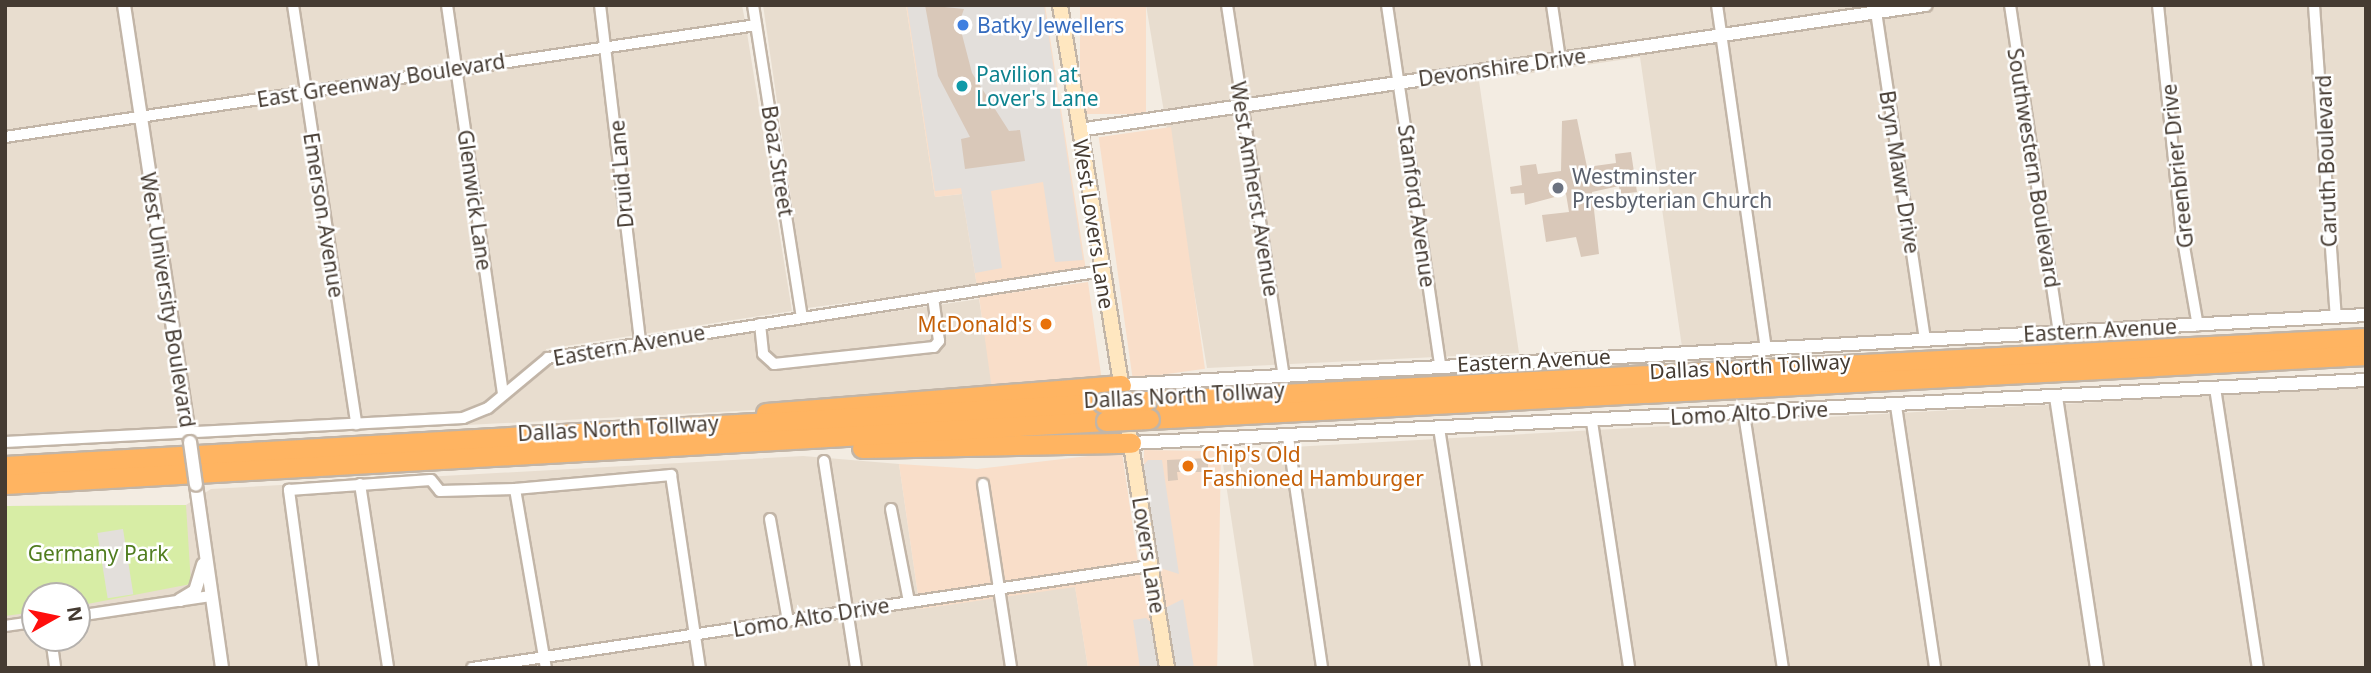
<!DOCTYPE html>
<style>
body{margin:0}
#map{position:relative;width:2371px;height:673px;overflow:hidden;background:#f3ece2;font-family:"Noto Sans",sans-serif}
div>[style]{position:absolute}
.residential>*{inset:0;background:#e8ddcf}
.commercial>*{inset:0;background:#f9dec9;transform-origin:0 0}
.green>*{inset:0;background:#d7eda5}
.parking>*{inset:0;background:#e3dfdb;transform-origin:0 0}
.building>*{inset:0;background:#d9c8b9}
.roads{filter:drop-shadow(2px 0 #c2b5a7) drop-shadow(-2px 0 #c2b5a7) drop-shadow(0 2px #c2b5a7) drop-shadow(0 -2px #c2b5a7)}
.minor>*{height:10px;margin:-5px;padding:0 5px;transform-origin:5px;border-radius:5px;background:#fff}
.tertiary>*{height:12px;margin:-6px;padding:0 6px;transform-origin:6px;border-radius:6px;background:#fff}
.secondary>*{height:14px;margin:-7px;padding:0 7px;transform-origin:7px;border-radius:7px;background:#ffe7c0}
.motorway>*{height:19px;margin:-9.5px;padding:0 9.5px;transform-origin:9.5px;border-radius:9.5px;background:#ffb461}
.bridges{filter:drop-shadow(2px 0 #c2b5a7) drop-shadow(-2px 0 #c2b5a7) drop-shadow(0 2px #c2b5a7) drop-shadow(0 -2px #c2b5a7)}
.tertiary-bridge>*{height:12px;margin:-6px;padding:0 6px;transform-origin:6px;border-radius:6px;background:#fff}
.motorway-bridge>*{height:19px;margin:-9.5px;padding:0 9.5px;transform-origin:9.5px;border-radius:9.5px;background:#ffb461}
.dots>*{width:19px;height:19px;translate:-50% -50%;box-sizing:border-box;border:4px solid #fff;border-radius:50%}
span{translate:-50% -50%;white-space:nowrap;text-align:center;line-height:1.15;-webkit-text-stroke:5px #fff;paint-order:stroke}
.shop-label{font-size:21px;color:#366cbe}
.left{translate:0 -50%;text-align:left}
.street-label{font-size:21px;color:#453b32}
.culture-label{font-size:21px;color:#0d838f}
.worship-label{font-size:21px;color:#5b616d}
.food-label{font-size:21px;color:#c56008}
.right{translate:-100% -50%;text-align:right}
.park-label{font-size:21px;color:#507d1f}
.frame{position:absolute;inset:0;border:7px solid #453b32;pointer-events:none}
.north{position:absolute;left:21px;top:582px;width:70px;height:70px;box-sizing:border-box;background:#fff;border:2px solid #b5b1ad;border-radius:50%;rotate:81deg;font-size:19px;font-weight:700;line-height:28px;text-align:center;color:#453b32}
.north::after{content:'';display:block;margin:auto;width:24px;height:32px;background:#ff0f0d;clip-path:polygon(50% 0,100% 100%,50% 72%,0 100%)}
</style>
<div id="map">
<div class="residential">
<i style="clip-path:polygon(5px 5px,742px 5px,745px 21px,685px 31px,686px 41px,747px 33px,792px 311px,546px 349px,549px 367px,569px 358px,979px 299px,993px 386px,855px 395px,756px 410px,5px 449px)"></i>
<i style="clip-path:polygon(763px 5px,906px 5px,935px 197px,962px 194px,977px 286px,807px 308px)"></i>
<i style="clip-path:polygon(1146px 5px,2366px 5px,2366px 318px,1682px 347px,1640px 57px,1479px 81px,1519px 353px,1207px 368px)"></i>
<i style="clip-path:polygon(2366px 387px,2366px 668px,1254px 668px,1221px 451px)"></i>
<i style="clip-path:polygon(evenodd,803px 456px,899px 464px,920px 609px,1075px 586px,1088px 668px,5px 668px,5px 506px,186px 505px,211px 489px,803px 456px,35px 596px,77px 596px,77px 638px,35px 638px,35px 596px)"></i>
</div>
<div class="commercial">
<i style="clip-path:polygon(906px 5px,1045px 5px,1086px 270px,977px 286px,962px 194px,935px 197px)"></i>
<i style="left:1080px;top:5px;width:66px;height:109px"></i>
<i style="left:1171px;top:127px;width:244px;height:73px;rotate:82deg"></i>
<i style="left:1088px;top:282px;width:95px;height:110px;rotate:82deg"></i>
<i style="left:1144px;top:450px;width:77px;height:221px;rotate:1deg"></i>
<i style="clip-path:polygon(1122px 452px,1146px 618px,1155px 626px,1162px 668px,1088px 668px,1075px 587px,920px 609px,899px 464px,977px 469px)"></i>
</div>
<div class="green">
<i style="clip-path:polygon(186px 505px,191px 584px,77px 606px,77px 596px,35px 596px,35px 612px,5px 616px,5px 506px)"></i>
</div>
<div class="parking">
<i style="clip-path:polygon(907px 5px,1044px 5px,1083px 260px,1055px 262px,1043px 182px,991px 191px,1002px 268px,975px 273px,961px 188px,935px 191px)"></i>
<i style="clip-path:polygon(1148px 460px,1162px 460px,1179px 574px,1157px 567px,1143px 466px)"></i>
<i style="left:123px;top:529px;width:66px;height:26px;rotate:81deg"></i>
<i style="clip-path:polygon(1183px 599px,1194px 668px,1173px 668px,1165px 608px)"></i>
<i style="clip-path:polygon(1146px 618px,1155px 626px,1162px 668px,1140px 668px,1133px 620px)"></i>
</div>
<div class="building">
<i style="clip-path:polygon(925px 5px,964px 9px,959px 23px,972px 73px,1009px 131px,1020px 130px,1025px 161px,965px 169px,961px 139px,970px 137px,938px 76px)"></i>
<i style="clip-path:polygon(1577px 119px,1587px 167px,1616px 163px,1615px 154px,1631px 152px,1637px 192px,1620px 194px,1619px 186px,1592px 192px,1599px 254px,1581px 257px,1576px 237px,1546px 242px,1542px 215px,1569px 212px,1566px 194px,1525px 205px,1524px 193px,1511px 194px,1510px 187px,1522px 185px,1520px 166px,1536px 164px,1538px 174px,1561px 171px,1562px 121px)"></i>
<i style="clip-path:polygon(1208px 458px,1208px 472px,1177px 472px,1178px 480px,1168px 481px,1167px 460px)"></i>
</div>
<div class="roads">
<div class="minor">
<i style="left:293px;top:5px;width:424px;rotate:81.4deg"></i>
<i style="left:447px;top:5px;width:393px;rotate:81.8deg"></i>
<i style="left:600px;top:5px;width:339px;rotate:83.2deg"></i>
<i style="left:753px;top:5px;width:316px;rotate:81.1deg"></i>
<i style="left:1227px;top:5px;width:372px;rotate:81.3deg"></i>
<i style="left:1387px;top:5px;width:365px;rotate:81.6deg"></i>
<i style="left:1552px;top:5px;width:55px;rotate:81.6deg"></i>
<i style="left:1717px;top:5px;width:346px;rotate:81.9deg"></i>
<i style="left:1875px;top:5px;width:337px;rotate:81.5deg"></i>
<i style="left:2010px;top:5px;width:330px;rotate:81.5deg"></i>
<i style="left:2158px;top:5px;width:225px;rotate:84.1deg"></i>
<i style="left:2181px;top:229px;width:98px;rotate:80.1deg"></i>
<i style="left:2314px;top:5px;width:313px;rotate:86deg"></i>
<i style="left:5px;top:137px;width:759px;rotate:-8.48deg"></i>
<i style="left:760px;top:324px;width:30px;rotate:84deg"></i>
<i style="left:763px;top:354px;width:15px;rotate:42deg"></i>
<i style="left:774px;top:364px;width:161px;rotate:-6.1deg"></i>
<i style="left:934px;top:347px;width:8px;rotate:-50deg"></i>
<i style="left:939px;top:341px;width:44px;rotate:-97.8deg"></i>
<i style="left:2215px;top:388px;width:283px;rotate:81.3deg"></i>
<i style="left:1896px;top:406px;width:265px;rotate:81.5deg"></i>
<i style="left:1744px;top:414px;width:257px;rotate:81.3deg"></i>
<i style="left:1592px;top:422px;width:249px;rotate:81.4deg"></i>
<i style="left:1439px;top:428px;width:243px;rotate:81.2deg"></i>
<i style="left:1288px;top:437px;width:233px;rotate:81.6deg"></i>
<i style="left:5px;top:442px;width:459px;rotate:-3deg"></i>
<i style="left:463px;top:418px;width:27px;rotate:-22deg"></i>
<i style="left:488px;top:408px;width:78px;rotate:-39.8deg"></i>
<i style="left:548px;top:358px;width:561px;rotate:-8.92deg"></i>
<i style="left:824px;top:461px;width:209px;rotate:81.2deg"></i>
<i style="left:360px;top:484px;width:186px;rotate:81.3deg"></i>
<i style="left:983px;top:484px;width:186px;rotate:81.3deg"></i>
<i style="left:515px;top:489px;width:182px;rotate:80.2deg"></i>
<i style="left:891px;top:509px;width:95px;rotate:79deg"></i>
<i style="left:770px;top:519px;width:104px;rotate:80deg"></i>
<i style="left:77px;top:616px;width:135px;rotate:-8.5deg"></i>
<i style="left:5px;top:626px;width:30px;rotate:-8deg"></i>
<i style="left:51px;top:638px;width:30px;rotate:82deg"></i>
<i style="left:313px;top:668px;width:180px;rotate:-97.7deg"></i>
<i style="left:289px;top:490px;width:142px;rotate:-4deg"></i>
<i style="left:431px;top:480px;width:14px;rotate:51deg"></i>
<i style="left:440px;top:491px;width:75px;rotate:-1.5deg"></i>
<i style="left:515px;top:489px;width:157px;rotate:-5.1deg"></i>
<i style="left:671px;top:475px;width:195px;rotate:81.5deg"></i>
<i style="left:472px;top:668px;width:686px;rotate:-8.56deg"></i>
</div>
<div class="tertiary">
<i style="left:124px;top:5px;width:442px;rotate:81.4deg"></i>
<i style="left:1079px;top:130px;width:856px;rotate:-8.4deg"></i>
<i style="left:1121px;top:385px;width:1247px;rotate:-3.22deg"></i>
<i style="left:2056px;top:397px;width:274px;rotate:81.4deg"></i>
<i style="left:1131px;top:443px;width:1237px;rotate:-2.92deg"></i>
<i style="left:196px;top:485px;width:185px;rotate:81.9deg"></i>
<i style="left:180px;top:600px;width:17px;rotate:-31deg"></i>
<i style="left:195px;top:591px;width:28px;rotate:-73deg"></i>
</div>
<div class="secondary">
<i style="left:1060px;top:5px;width:672px;rotate:80.83deg"></i>
</div>
<div class="motorway">
<i style="left:1146px;top:401px;width:1222px;rotate:-2.96deg"></i>
<i style="left:766px;top:413px;width:356px;rotate:-4.5deg"></i>
<i style="left:1149px;top:419px;width:1219px;rotate:-3.01deg"></i>
<i style="left:862px;top:448px;width:269px;rotate:-1.1deg"></i>
<i style="left:5px;top:466px;width:1100px;rotate:-3.28deg"></i>
<i style="left:5px;top:484px;width:1103px;rotate:-3.27deg"></i>
</div>
</div>
<div class="bridges">
<div class="tertiary-bridge">
<i style="left:190px;top:442px;width:43px;rotate:82.1deg"></i>
</div>
<div class="motorway-bridge">
<i style="left:1103px;top:403px;width:43px;rotate:-2.7deg"></i>
<i style="left:1106px;top:421px;width:43px;rotate:-2.7deg"></i>
</div>
</div>
<div class="dots">
<i style="left:963px;top:25px;background:#3f7fe0"></i>
<i style="left:962px;top:86px;background:#0f9aa8"></i>
<i style="left:1558px;top:188px;background:#6b7280"></i>
<i style="left:1046px;top:324px;background:#e8710a"></i>
<i style="left:1188px;top:466px;background:#e8710a"></i>
</div>
<div class="shop-label">
<span class="left" style="left:977px;top:25px">Batky Jewellers</span>
</div>
<div class="street-label">
<span style="left:1502px;top:67px;rotate:-8deg">Devonshire Drive</span>
<span style="left:381px;top:80px;rotate:-9deg">East Greenway Boulevard</span>
<span style="left:778px;top:161px;rotate:81deg">Boaz Street</span>
<span style="left:2326px;top:161px;rotate:-92deg">Caruth Boulevard</span>
<span style="left:2177px;top:166px;rotate:-96deg">Greenbrier Drive</span>
<span style="left:2034px;top:168px;rotate:81deg">Southwestern Boulevard</span>
<span style="left:1900px;top:172px;rotate:81deg">Bryn Mawr Drive</span>
<span style="left:621px;top:174px;rotate:-95deg">Druid Lane</span>
<span style="left:1255px;top:189px;rotate:81deg">West Amherst Avenue</span>
<span style="left:475px;top:200px;rotate:82deg">Glenwick Lane</span>
<span style="left:1417px;top:206px;rotate:82deg">Stanford Avenue</span>
<span style="left:324px;top:215px;rotate:81deg">Emerson Avenue</span>
<span style="left:1094px;top:224px;rotate:81deg">West Lovers Lane</span>
<span style="left:168px;top:300px;rotate:81deg">West University Boulevard</span>
<span style="left:2100px;top:330px;rotate:-3deg">Eastern Avenue</span>
<span style="left:629px;top:345px;rotate:-10deg">Eastern Avenue</span>
<span style="left:1534px;top:360px;rotate:-3deg">Eastern Avenue</span>
<span style="left:1750px;top:366px;rotate:-3deg">Dallas North Tollway</span>
<span style="left:1184px;top:395px;rotate:-3deg">Dallas North Tollway</span>
<span style="left:1749px;top:413px;rotate:-3deg">Lomo Alto Drive</span>
<span style="left:618px;top:428px;rotate:-3deg">Dallas North Tollway</span>
<span style="left:1149px;top:555px;rotate:81deg">Lovers Lane</span>
<span style="left:811px;top:617px;rotate:-9deg">Lomo Alto Drive</span>
</div>
<div class="culture-label">
<span class="left" style="left:976px;top:86px">Pavilion at<br>Lover's Lane</span>
</div>
<div class="worship-label">
<span class="left" style="left:1572px;top:188px">Westminster<br>Presbyterian Church</span>
</div>
<div class="food-label">
<span class="right" style="left:1032px;top:324px">McDonald's</span>
<span class="left" style="left:1202px;top:466px">Chip's Old<br>Fashioned Hamburger</span>
</div>
<div class="park-label">
<span style="left:98px;top:553px">Germany Park</span>
</div>
<div class="frame"></div>
<div class="north">N</div>
</div>
